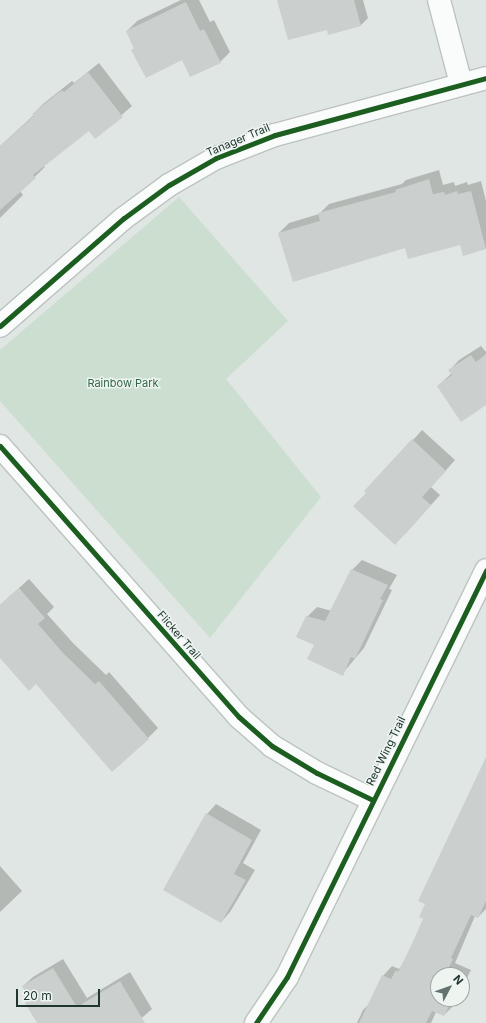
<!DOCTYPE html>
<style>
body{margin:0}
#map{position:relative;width:486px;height:1023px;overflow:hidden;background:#e0e6e3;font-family:Inter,sans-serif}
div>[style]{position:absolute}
.green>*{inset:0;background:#cbded0}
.shadow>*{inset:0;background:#0003}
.building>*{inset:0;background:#cbcfcd}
.roads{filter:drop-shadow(1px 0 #bdc3c0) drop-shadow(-1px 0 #bdc3c0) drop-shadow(0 1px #bdc3c0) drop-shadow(0 -1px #bdc3c0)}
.minor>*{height:22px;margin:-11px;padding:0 11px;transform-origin:11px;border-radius:11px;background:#fafbfb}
.cycleway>*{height:5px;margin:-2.5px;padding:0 2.5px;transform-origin:2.5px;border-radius:2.5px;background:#1b5e20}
span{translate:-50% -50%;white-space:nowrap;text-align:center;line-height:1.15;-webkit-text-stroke:3px #eef5f1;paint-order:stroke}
.street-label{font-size:11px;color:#213530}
.park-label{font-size:11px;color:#316745}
.north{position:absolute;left:430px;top:967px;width:40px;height:40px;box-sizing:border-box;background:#eef5f1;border:1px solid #9ca8a4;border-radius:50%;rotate:49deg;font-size:11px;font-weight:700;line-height:16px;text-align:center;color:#213530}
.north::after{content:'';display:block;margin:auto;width:14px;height:18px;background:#64736f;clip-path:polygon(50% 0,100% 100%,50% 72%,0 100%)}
.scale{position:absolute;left:16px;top:989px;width:84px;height:18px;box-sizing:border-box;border:2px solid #213530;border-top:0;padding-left:5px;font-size:12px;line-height:14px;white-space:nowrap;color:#213530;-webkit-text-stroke:3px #eef5f1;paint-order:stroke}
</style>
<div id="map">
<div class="green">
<i style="clip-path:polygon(179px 197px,288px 321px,226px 379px,321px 497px,210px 638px,0 401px,0 350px)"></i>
</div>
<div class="shadow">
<i style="clip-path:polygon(181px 0,199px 0,210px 22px,214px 20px,230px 52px,220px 62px,182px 59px,132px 50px,135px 48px,127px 31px,137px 21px)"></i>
<i style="clip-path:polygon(278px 0,363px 0,368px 18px,360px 26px,328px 29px)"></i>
<i style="clip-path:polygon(99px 63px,132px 106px,95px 138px,89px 130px,43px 166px,45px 167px,20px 191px,23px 195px,0 218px,0 146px,34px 115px,33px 114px,43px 104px,72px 81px,74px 83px)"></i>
<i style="clip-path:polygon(439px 170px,443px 185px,454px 182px,455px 186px,467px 182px,468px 185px,481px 181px,486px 201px,486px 248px,464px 254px,461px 244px,406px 247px,279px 233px,289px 223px,319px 214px,329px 204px,402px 184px,406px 180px)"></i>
<i style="clip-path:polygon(481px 346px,486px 352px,486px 404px,438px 386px,452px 373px,450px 370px,459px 360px)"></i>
<i style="clip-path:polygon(422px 430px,455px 460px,431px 487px,440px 495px,405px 534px,413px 440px)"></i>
<i style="clip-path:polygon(362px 560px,397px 575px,389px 589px,392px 590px,364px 648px,342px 674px,315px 645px,307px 617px,317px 607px,332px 611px,352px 570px)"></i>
<i style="clip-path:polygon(29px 579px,54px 607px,47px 614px,73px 643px,106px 675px,109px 672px,158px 728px,148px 738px,36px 683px,0 657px,0 605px)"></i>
<i style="clip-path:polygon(486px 760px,486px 909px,478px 917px,475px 916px,455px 963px,471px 970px,462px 988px,462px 975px,438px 975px,438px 999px,457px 999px,454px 1005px,444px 1015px,436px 1012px,431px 1023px,357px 1023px,363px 1010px,369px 1004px,383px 976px,392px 966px,399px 969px,403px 964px,425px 919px)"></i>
<i style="clip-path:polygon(216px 804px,261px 830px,243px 863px,255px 870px,230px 912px,221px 922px,207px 814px)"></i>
<i style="clip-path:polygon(0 866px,22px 891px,0 912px)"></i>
<i style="clip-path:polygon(63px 959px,87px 998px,130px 972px,152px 1009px,136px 1023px,38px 1023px,26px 1003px,30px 999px,23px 986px,33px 977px)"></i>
</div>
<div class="building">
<i style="clip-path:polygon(277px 0,354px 0,361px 26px,328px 35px,327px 30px,288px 40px)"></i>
<i style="clip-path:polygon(186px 2px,200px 31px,204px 29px,221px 63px,190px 77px,182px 60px,146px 78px,131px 50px,134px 49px,126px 31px)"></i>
<i style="clip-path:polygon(88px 72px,123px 117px,95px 139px,89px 131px,33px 175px,36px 178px,0 210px,0 146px,34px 116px,32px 114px,62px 90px,64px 92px)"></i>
<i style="clip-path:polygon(429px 179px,433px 194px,444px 192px,445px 195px,457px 191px,458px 194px,471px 191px,486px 249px,463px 256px,460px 245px,408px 259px,405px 248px,293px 282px,278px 233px,320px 221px,318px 213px,396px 192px,395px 190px)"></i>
<i style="clip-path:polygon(486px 354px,486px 405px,461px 422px,437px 386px,452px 375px,448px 370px,471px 355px,476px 362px)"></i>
<i style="clip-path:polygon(412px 439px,446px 471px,422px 497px,431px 505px,395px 545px,353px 506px,366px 493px,364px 491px)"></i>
<i style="clip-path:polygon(351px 569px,388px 585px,380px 599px,383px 600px,368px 632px,355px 659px,351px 657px,343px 676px,307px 659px,314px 645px,296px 637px,306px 616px,325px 621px)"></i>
<i style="clip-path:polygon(19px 588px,45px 618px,38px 624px,63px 653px,95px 684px,99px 681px,149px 739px,112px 772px,36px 684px,29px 691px,0 658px,0 605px)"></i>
<i style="clip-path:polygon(486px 757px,486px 901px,478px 918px,471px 915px,451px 958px,453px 959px,446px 973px,451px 975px,438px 975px,438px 999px,453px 999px,444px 1016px,432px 1011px,426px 1023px,359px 1023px,382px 975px,391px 979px,396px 970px,398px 972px,411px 946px,423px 919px,419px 917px,425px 904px,418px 901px)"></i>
<i style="clip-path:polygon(206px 813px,252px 840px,234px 874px,246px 880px,221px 923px,163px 890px)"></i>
<i style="clip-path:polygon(53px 968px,77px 1007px,120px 981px,145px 1023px,37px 1023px,25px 1003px,30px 1000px,22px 986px)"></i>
</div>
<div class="roads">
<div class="minor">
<i style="left:439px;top:0;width:87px;rotate:75.3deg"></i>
<i style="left:0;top:326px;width:164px;rotate:-41.1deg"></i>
<i style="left:124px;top:218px;width:56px;rotate:-36.3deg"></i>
<i style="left:169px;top:185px;width:54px;rotate:-29.9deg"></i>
<i style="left:216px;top:158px;width:63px;rotate:-21.3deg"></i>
<i style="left:275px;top:135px;width:219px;rotate:-15.1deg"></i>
<i style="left:0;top:446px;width:361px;rotate:48.6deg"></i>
<i style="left:239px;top:717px;width:44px;rotate:41.3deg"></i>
<i style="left:272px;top:746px;width:52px;rotate:31deg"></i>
<i style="left:317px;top:773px;width:62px;rotate:25.7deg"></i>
<i style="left:256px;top:1023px;width:55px;rotate:-56deg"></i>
<i style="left:287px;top:977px;width:453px;rotate:-63.9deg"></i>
</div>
</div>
<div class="cycleway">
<i style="left:0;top:326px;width:164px;rotate:-41.1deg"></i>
<i style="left:124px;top:218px;width:56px;rotate:-36.3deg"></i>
<i style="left:169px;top:185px;width:54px;rotate:-29.9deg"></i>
<i style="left:216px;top:158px;width:63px;rotate:-21.3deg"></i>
<i style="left:275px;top:135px;width:219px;rotate:-15.1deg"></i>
<i style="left:0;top:446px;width:361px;rotate:48.6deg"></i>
<i style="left:239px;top:717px;width:44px;rotate:41.3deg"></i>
<i style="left:272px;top:746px;width:52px;rotate:31deg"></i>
<i style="left:317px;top:773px;width:62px;rotate:25.7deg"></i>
<i style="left:256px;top:1023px;width:55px;rotate:-56deg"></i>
<i style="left:287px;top:977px;width:453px;rotate:-63.9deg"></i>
</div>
<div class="street-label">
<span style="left:238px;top:140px;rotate:-23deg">Tanager Trail</span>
<span style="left:179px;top:635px;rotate:49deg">Flicker Trail</span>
<span style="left:386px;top:751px;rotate:-64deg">Red Wing Trail</span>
</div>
<div class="park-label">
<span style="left:123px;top:383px">Rainbow Park</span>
</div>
<div class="north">N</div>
<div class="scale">20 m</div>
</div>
